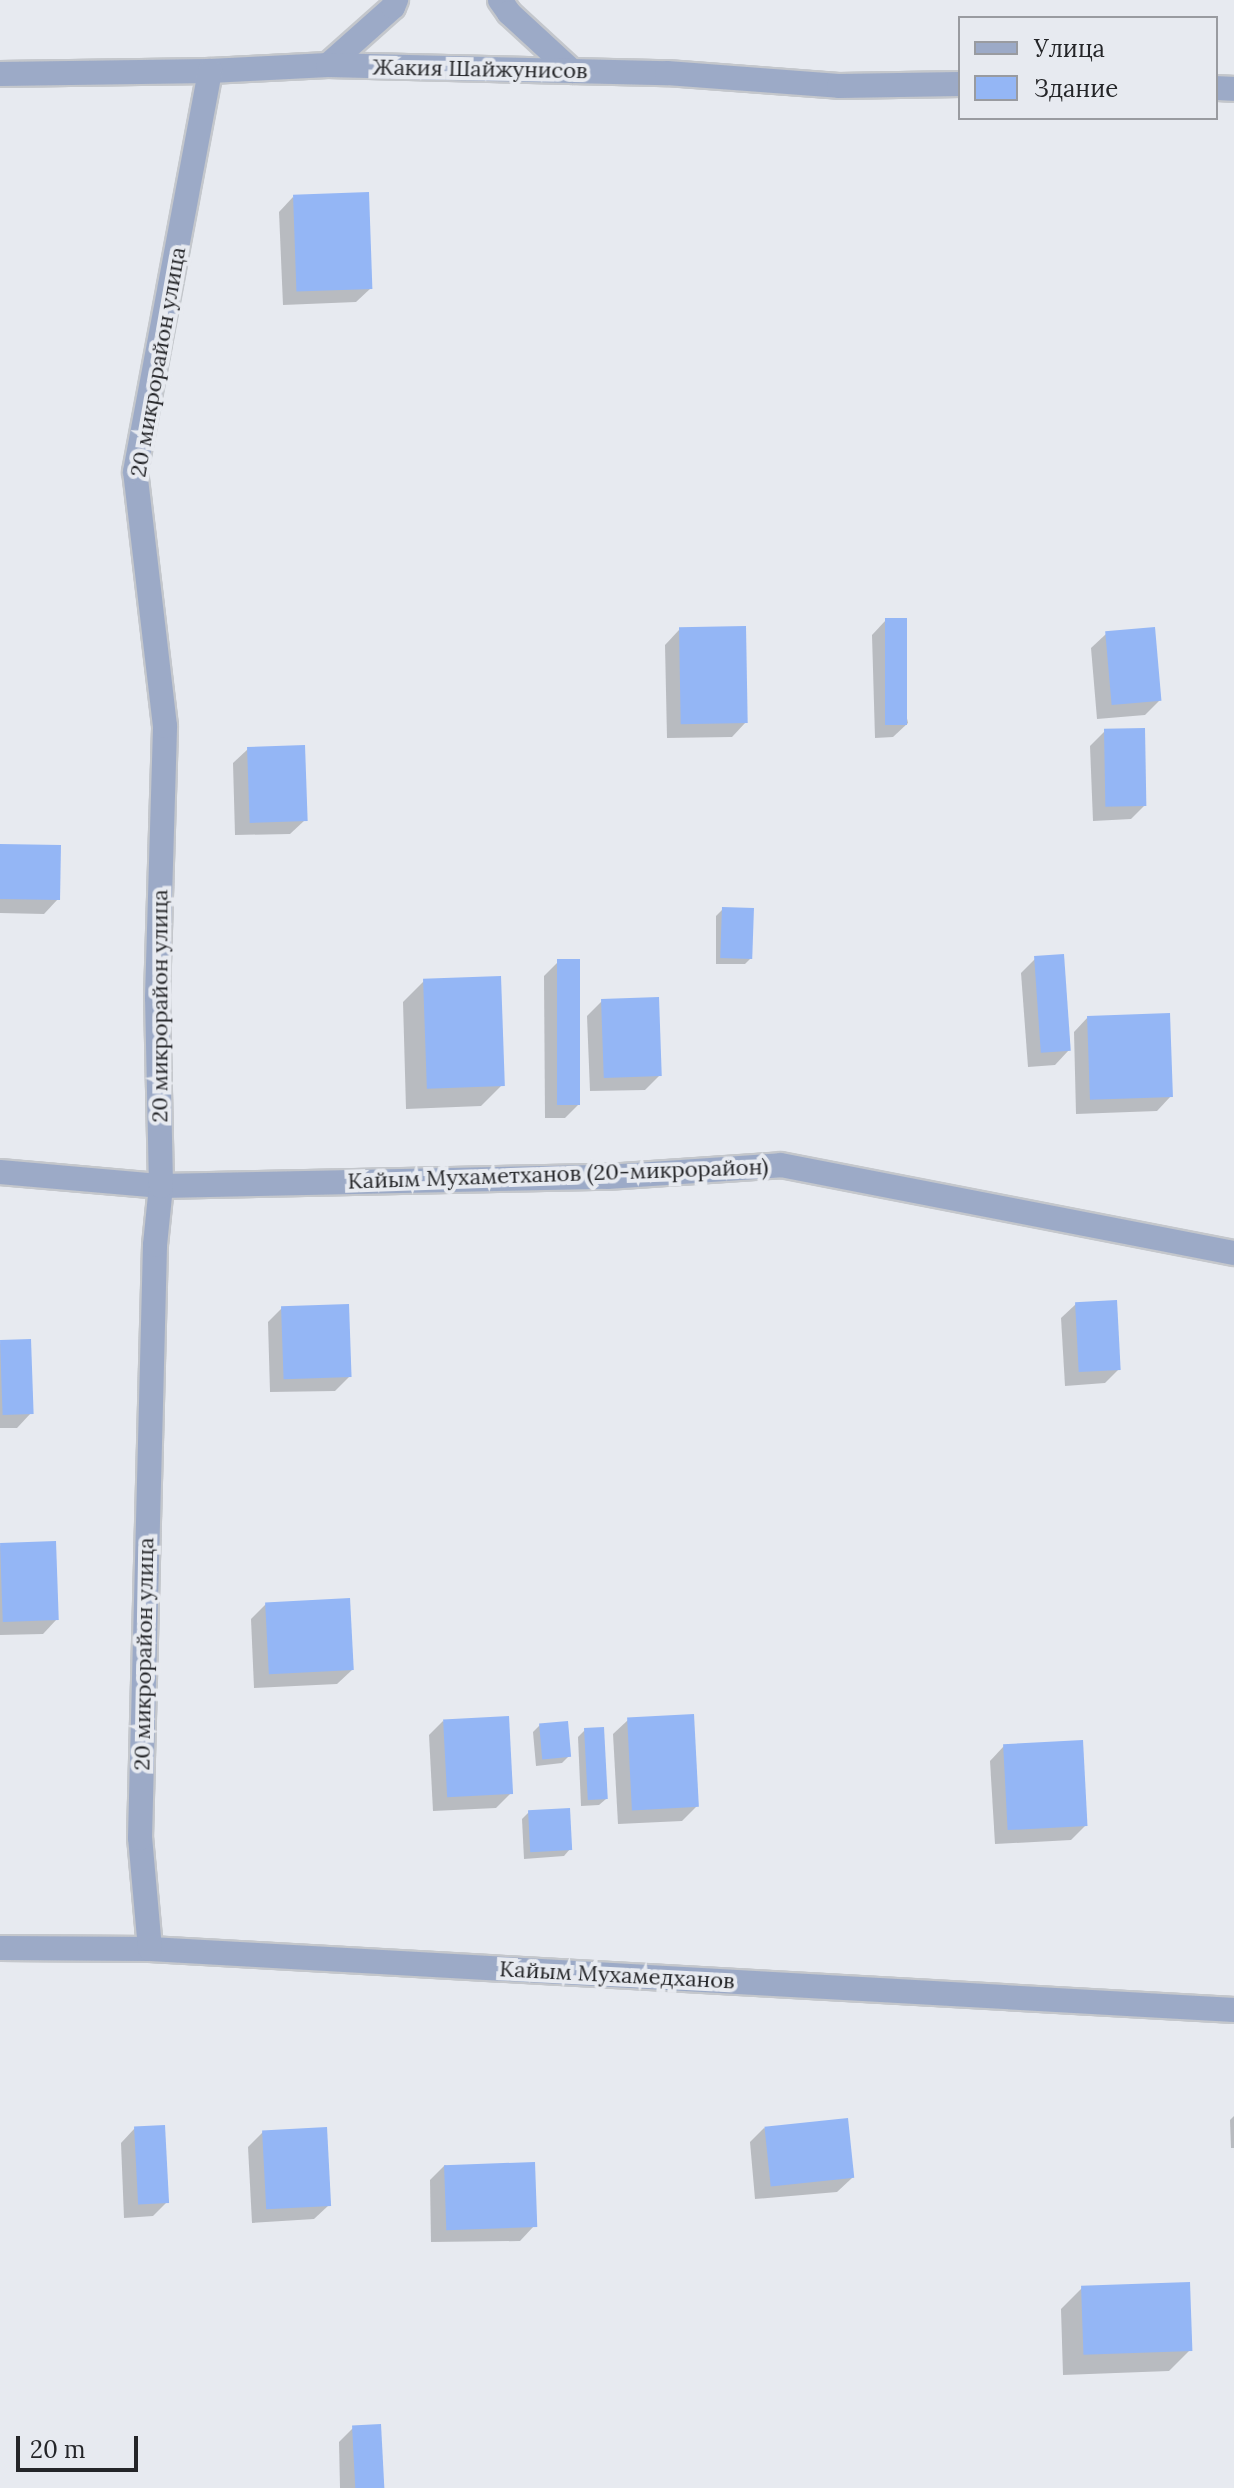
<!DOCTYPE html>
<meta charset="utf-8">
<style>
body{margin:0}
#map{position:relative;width:1234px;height:2488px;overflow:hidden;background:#e7eaf0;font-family:Lora,serif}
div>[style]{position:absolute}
.shadow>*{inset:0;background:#0003}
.building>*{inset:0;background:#94b6f5;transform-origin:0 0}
.roads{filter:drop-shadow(2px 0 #c4c7cc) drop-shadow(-2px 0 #c4c7cc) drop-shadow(0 2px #c4c7cc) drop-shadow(0 -2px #c4c7cc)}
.street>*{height:24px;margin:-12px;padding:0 12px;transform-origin:12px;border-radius:12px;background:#9caac7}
span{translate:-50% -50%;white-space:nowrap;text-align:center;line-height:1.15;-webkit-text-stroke:8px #e7eaf0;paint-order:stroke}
.street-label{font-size:22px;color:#242528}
.legend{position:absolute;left:958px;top:16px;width:260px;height:104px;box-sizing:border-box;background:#e7eaf0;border:2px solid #999ba0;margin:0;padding:10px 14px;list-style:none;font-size:24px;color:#242528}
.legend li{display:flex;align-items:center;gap:16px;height:40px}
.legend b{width:40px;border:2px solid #999ba0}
.scale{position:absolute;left:16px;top:2436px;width:122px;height:36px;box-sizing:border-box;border:4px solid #242528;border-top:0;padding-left:10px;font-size:24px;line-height:28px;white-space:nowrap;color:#242528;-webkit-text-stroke:6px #e7eaf0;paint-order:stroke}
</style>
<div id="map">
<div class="shadow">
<i style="clip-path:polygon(293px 197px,371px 288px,356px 302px,283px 305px,279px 212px)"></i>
<i style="clip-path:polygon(886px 620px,908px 723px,893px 737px,875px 738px,872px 635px)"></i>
<i style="clip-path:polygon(679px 630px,746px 722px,732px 737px,667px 738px,665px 645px)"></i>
<i style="clip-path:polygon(1106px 634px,1159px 701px,1145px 715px,1097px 719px,1091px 648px)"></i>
<i style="clip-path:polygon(1105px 731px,1145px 805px,1131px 819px,1093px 821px,1090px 746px)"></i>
<i style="clip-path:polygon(248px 749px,305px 820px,290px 834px,235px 835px,233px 763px)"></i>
<i style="clip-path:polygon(0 846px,58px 899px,44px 914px,0 913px)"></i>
<i style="clip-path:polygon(723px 909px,752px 957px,745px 964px,716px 964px,716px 916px)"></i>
<i style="clip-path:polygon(1035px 959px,1069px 1050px,1055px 1065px,1028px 1067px,1021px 973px)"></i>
<i style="clip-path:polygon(558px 962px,579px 1104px,565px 1118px,545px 1118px,544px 976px)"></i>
<i style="clip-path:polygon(424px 981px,502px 1085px,481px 1106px,406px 1109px,403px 1002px)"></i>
<i style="clip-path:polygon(602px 1001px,660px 1075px,645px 1090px,590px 1091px,587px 1016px)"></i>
<i style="clip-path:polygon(1088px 1017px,1171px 1096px,1157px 1111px,1076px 1114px,1074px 1032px)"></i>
<i style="clip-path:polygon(1076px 1304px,1119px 1369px,1105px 1383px,1065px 1386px,1061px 1318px)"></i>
<i style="clip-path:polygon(282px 1308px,349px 1377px,335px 1391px,270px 1392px,268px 1322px)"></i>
<i style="clip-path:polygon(0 1342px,31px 1413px,17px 1428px,0 1428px)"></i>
<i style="clip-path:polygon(0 1545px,57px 1619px,43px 1634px,0 1635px)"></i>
<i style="clip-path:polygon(266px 1604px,352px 1670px,337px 1684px,254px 1688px,251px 1619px)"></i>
<i style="clip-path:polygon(628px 1720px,697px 1806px,682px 1821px,618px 1824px,613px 1734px)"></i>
<i style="clip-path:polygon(443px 1721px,511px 1793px,496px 1808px,433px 1811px,429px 1735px)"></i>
<i style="clip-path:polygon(540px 1725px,569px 1756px,562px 1763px,536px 1766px,533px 1732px)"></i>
<i style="clip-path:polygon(585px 1730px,606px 1799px,599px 1805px,581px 1806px,578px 1737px)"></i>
<i style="clip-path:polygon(1004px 1746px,1086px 1825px,1071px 1840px,995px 1844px,990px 1761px)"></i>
<i style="clip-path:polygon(529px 1812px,570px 1849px,564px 1856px,524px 1859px,522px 1819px)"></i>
<i style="clip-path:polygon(1234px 2116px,1234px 2148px,1231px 2148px,1230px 2120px)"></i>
<i style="clip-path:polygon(135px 2128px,167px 2202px,153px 2216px,124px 2218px,121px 2143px)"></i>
<i style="clip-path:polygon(764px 2128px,852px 2178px,837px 2192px,755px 2199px,750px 2142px)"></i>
<i style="clip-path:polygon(263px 2132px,329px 2205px,314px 2219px,252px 2223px,248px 2147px)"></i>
<i style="clip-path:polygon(445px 2165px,534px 2226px,520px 2241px,431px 2242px,430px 2180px)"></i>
<i style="clip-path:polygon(1082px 2288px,1190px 2350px,1169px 2371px,1063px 2375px,1061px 2309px)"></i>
<i style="clip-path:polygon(353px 2428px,382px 2488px,340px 2488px,339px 2442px)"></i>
</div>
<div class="building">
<i style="left:369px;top:192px;width:97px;height:76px;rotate:88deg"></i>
<i style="left:885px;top:618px;width:22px;height:107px"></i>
<i style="left:746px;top:626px;width:97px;height:67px;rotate:89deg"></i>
<i style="left:1155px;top:627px;width:74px;height:50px;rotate:85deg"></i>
<i style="left:1145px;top:728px;width:78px;height:41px;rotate:89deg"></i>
<i style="left:305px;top:745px;width:76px;height:58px;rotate:88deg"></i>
<i style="left:0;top:844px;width:61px;height:55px;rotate:1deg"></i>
<i style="left:722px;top:907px;width:32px;height:51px;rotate:2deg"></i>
<i style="left:1064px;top:954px;width:97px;height:30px;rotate:86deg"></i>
<i style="left:580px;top:959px;width:146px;height:23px;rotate:90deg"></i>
<i style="left:501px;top:976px;width:110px;height:78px;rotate:88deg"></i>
<i style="left:659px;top:997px;width:79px;height:58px;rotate:88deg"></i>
<i style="left:1170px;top:1013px;width:84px;height:83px;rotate:88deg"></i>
<i style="left:1117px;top:1300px;width:70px;height:42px;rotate:87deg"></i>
<i style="left:349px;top:1304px;width:73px;height:68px;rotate:88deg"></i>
<i style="left:31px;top:1339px;width:75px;height:31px;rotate:88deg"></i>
<i style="left:56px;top:1541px;width:79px;height:56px;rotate:88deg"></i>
<i style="left:350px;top:1598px;width:72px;height:85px;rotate:87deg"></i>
<i style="left:694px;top:1714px;width:93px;height:67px;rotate:87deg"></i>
<i style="left:509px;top:1716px;width:78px;height:66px;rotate:87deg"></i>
<i style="left:568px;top:1721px;width:36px;height:29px;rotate:85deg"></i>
<i style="left:604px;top:1727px;width:72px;height:20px;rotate:87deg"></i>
<i style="left:1083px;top:1740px;width:86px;height:80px;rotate:87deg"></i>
<i style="left:570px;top:1808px;width:42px;height:42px;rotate:87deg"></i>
<i style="left:848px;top:2118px;width:60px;height:84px;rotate:84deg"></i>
<i style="left:165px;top:2125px;width:78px;height:31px;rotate:87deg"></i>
<i style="left:327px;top:2127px;width:79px;height:65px;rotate:87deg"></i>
<i style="left:535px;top:2162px;width:65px;height:91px;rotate:88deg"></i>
<i style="left:1190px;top:2282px;width:69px;height:109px;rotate:88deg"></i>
<i style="left:381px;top:2424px;width:64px;height:29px;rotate:87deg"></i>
</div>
<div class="roads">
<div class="street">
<i style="left:500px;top:0;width:16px;rotate:55deg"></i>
<i style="left:509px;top:13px;width:86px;rotate:42.6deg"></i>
<i style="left:328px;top:65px;width:87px;rotate:-41.7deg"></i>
<i style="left:393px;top:7px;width:8px;rotate:-67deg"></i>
<i style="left:0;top:74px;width:210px;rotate:-0.8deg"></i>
<i style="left:210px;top:71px;width:118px;rotate:-2.9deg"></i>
<i style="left:328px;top:65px;width:339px;rotate:1.4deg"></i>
<i style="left:667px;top:73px;width:172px;rotate:4.3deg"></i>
<i style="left:839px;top:86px;width:121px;rotate:-0.9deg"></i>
<i style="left:1216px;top:88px;width:18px;rotate:3deg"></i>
<i style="left:0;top:1172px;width:162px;rotate:5deg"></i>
<i style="left:161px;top:1186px;width:446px;rotate:-1.2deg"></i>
<i style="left:607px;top:1177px;width:174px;rotate:-3.9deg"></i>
<i style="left:781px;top:1165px;width:461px;rotate:11deg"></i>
<i style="left:0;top:1948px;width:150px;rotate:0.4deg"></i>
<i style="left:150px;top:1949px;width:1086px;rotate:3.22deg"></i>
<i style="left:150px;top:1949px;width:111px;rotate:-95.1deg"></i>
<i style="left:140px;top:1838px;width:593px;rotate:-88.55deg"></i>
<i style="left:155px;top:1245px;width:59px;rotate:-84.2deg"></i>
<i style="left:161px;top:1186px;width:188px;rotate:-91.2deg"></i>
<i style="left:157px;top:998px;width:272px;rotate:-88.3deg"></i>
<i style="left:165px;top:726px;width:256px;rotate:-96.7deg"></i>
<i style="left:135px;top:472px;width:408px;rotate:-79.4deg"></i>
</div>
</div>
<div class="street-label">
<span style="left:480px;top:69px;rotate:1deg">Жакия Шайжунисов</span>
<span style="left:158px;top:362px;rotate:-80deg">20 микрорайон улица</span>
<span style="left:160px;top:1006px;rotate:-90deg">20 микрорайон улица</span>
<span style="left:558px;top:1174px;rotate:-2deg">Кайым Мухаметханов (20-микрорайон)</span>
<span style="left:144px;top:1654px;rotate:-89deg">20 микрорайон улица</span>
<span style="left:617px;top:1975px;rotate:3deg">Кайым Мухамедханов</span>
</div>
<ul class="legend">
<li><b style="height:10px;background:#9caac7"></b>Улица</li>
<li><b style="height:22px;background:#94b6f5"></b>Здание</li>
</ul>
<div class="scale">20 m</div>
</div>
